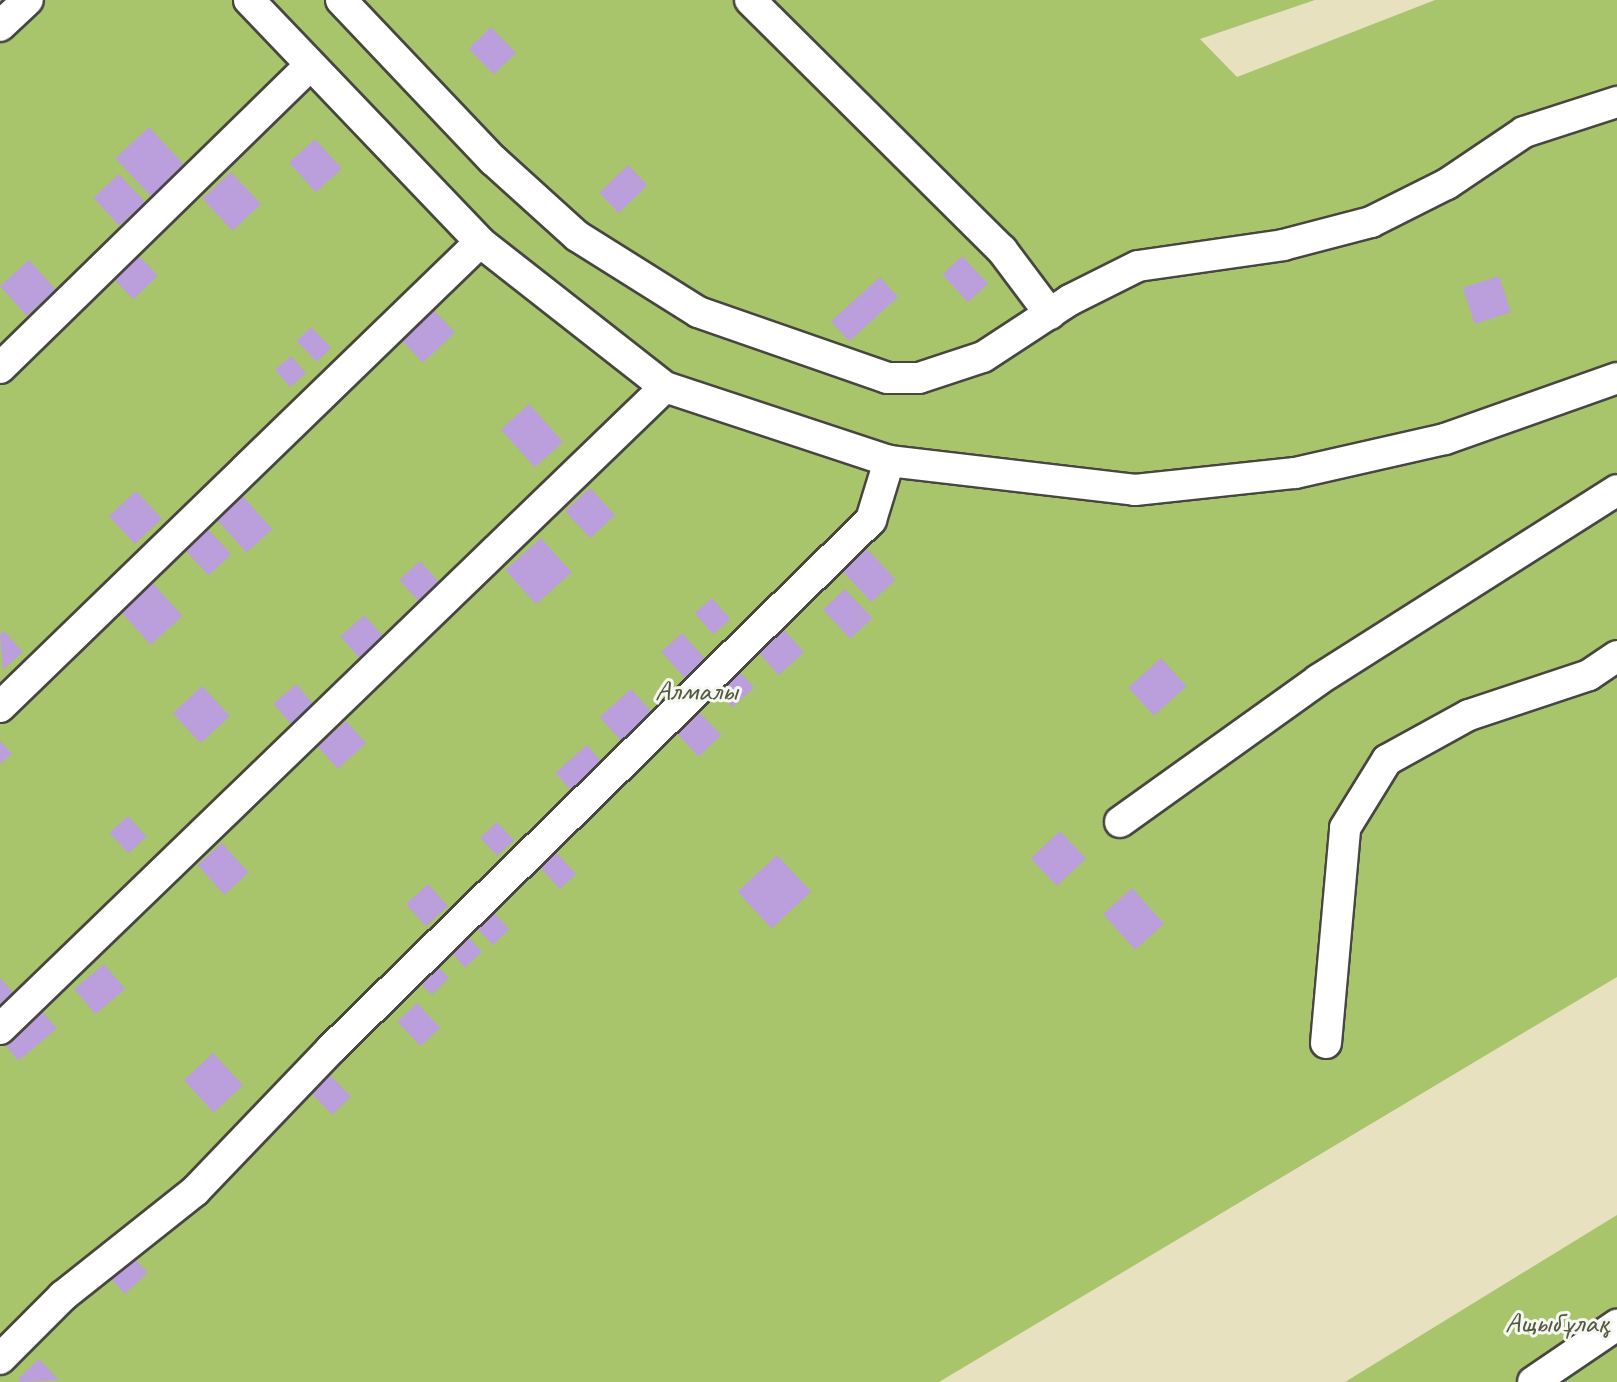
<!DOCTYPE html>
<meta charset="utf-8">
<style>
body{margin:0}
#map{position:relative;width:1617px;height:1382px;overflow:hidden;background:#e8e1c0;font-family:Caveat,sans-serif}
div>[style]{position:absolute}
.green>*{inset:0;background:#a9c56c}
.building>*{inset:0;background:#bb9edc;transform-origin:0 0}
.roads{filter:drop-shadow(2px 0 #474641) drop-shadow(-2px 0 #474641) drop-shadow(0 2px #474641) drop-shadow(0 -2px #474641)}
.minor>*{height:30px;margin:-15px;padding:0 15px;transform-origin:15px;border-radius:15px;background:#fff}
span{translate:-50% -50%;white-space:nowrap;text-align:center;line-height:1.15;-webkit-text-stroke:6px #f6f6f2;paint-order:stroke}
.park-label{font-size:30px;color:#51593e}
</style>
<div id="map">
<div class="green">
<i style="clip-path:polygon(0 0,1315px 0,1200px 39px,1237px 77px,1435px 0,1617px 0,1617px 977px,939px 1382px,0 1382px)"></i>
<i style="clip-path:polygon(1617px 1215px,1617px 1382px,1345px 1382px)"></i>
</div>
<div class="building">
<i style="left:491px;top:27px;width:36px;height:31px;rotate:46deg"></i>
<i style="left:149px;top:127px;width:54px;height:46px;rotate:47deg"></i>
<i style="left:315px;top:139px;width:40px;height:35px;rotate:48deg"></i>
<i style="left:628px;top:165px;width:28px;height:40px;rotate:46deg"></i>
<i style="left:231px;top:172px;width:44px;height:39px;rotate:47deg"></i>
<i style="left:119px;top:174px;width:38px;height:35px;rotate:47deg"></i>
<i style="left:137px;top:254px;width:30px;height:34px;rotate:46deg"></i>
<i style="left:962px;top:256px;width:38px;height:27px;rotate:47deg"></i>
<i style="left:29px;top:260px;width:40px;height:39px;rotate:48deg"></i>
<i style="left:1499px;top:276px;width:38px;height:38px;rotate:72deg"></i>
<i style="left:880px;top:277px;width:27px;height:66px;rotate:48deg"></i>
<i style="left:429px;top:305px;width:38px;height:44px;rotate:47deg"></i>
<i style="left:311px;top:327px;width:29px;height:20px;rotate:46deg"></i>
<i style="left:291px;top:356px;width:23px;height:21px;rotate:49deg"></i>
<i style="left:529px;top:404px;width:51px;height:38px;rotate:48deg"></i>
<i style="left:590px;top:488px;width:37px;height:34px;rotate:47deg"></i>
<i style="left:136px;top:491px;width:38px;height:37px;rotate:47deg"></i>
<i style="left:239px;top:492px;width:50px;height:35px;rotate:48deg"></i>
<i style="left:204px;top:525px;width:40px;height:31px;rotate:47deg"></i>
<i style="left:541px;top:538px;width:46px;height:48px;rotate:48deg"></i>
<i style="left:867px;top:549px;width:42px;height:33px;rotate:47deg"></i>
<i style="left:420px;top:561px;width:30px;height:28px;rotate:48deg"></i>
<i style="left:151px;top:581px;width:47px;height:43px;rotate:48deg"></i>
<i style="left:845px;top:589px;width:40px;height:30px;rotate:47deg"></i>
<i style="left:712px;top:598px;width:28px;height:23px;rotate:49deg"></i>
<i style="left:364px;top:615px;width:30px;height:32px;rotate:48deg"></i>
<i style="left:784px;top:630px;width:30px;height:34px;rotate:48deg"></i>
<i style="clip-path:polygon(4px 631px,23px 652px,3px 670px,0 634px)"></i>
<i style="left:682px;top:633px;width:36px;height:28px;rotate:48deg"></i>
<i style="left:1161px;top:658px;width:38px;height:44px;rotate:48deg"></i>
<i style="left:738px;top:670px;width:24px;height:29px;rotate:48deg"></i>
<i style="left:296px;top:684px;width:35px;height:30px;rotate:49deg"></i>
<i style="left:202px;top:686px;width:41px;height:40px;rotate:47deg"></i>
<i style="left:631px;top:689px;width:31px;height:42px;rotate:48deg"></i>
<i style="left:699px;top:712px;width:32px;height:31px;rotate:46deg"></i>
<i style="left:346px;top:721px;width:30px;height:38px;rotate:48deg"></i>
<i style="clip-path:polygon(0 741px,12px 754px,0 764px)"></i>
<i style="left:587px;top:745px;width:29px;height:42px;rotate:49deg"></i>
<i style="left:128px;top:816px;width:28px;height:25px;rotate:48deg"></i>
<i style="left:497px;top:822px;width:25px;height:23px;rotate:47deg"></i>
<i style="left:1060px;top:831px;width:38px;height:40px;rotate:47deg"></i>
<i style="left:222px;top:843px;width:40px;height:33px;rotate:48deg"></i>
<i style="left:556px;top:852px;width:30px;height:22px;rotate:48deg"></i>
<i style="left:777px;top:855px;width:50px;height:54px;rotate:47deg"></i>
<i style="left:428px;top:884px;width:30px;height:30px;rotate:48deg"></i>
<i style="left:1132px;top:888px;width:48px;height:39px;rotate:48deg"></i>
<i style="left:490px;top:909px;width:28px;height:23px;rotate:46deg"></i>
<i style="left:464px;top:932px;width:27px;height:23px;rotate:48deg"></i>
<i style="left:434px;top:963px;width:21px;height:24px;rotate:45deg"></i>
<i style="left:104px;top:964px;width:33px;height:39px;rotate:50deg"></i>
<i style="clip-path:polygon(0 978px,14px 993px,0 1006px)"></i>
<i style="left:417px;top:1003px;width:34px;height:27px;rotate:47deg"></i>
<i style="left:42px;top:1011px;width:23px;height:50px;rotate:50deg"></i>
<i style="left:213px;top:1053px;width:44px;height:40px;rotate:47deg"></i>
<i style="left:328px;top:1073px;width:33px;height:26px;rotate:46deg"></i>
<i style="left:132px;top:1256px;width:23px;height:31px;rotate:47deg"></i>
<i style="clip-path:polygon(39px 1359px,59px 1380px,20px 1382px,18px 1379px)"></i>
</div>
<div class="roads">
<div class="minor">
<i style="left:249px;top:0;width:335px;rotate:46.3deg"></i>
<i style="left:480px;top:242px;width:235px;rotate:38.1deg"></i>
<i style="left:665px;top:387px;width:236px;rotate:18.3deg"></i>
<i style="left:889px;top:461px;width:248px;rotate:6.7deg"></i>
<i style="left:1135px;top:490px;width:161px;rotate:-6.1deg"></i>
<i style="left:1295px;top:473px;width:154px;rotate:-12.8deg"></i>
<i style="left:1445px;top:439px;width:182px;rotate:-19.5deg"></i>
<i style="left:341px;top:0;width:221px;rotate:46.5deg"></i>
<i style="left:493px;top:160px;width:113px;rotate:42.1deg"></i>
<i style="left:577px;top:236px;width:143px;rotate:32.1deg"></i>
<i style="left:698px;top:312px;width:200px;rotate:19.2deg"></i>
<i style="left:887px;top:378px;width:32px"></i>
<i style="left:919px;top:378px;width:67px;rotate:-18.2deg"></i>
<i style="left:983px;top:357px;width:104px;rotate:-33.2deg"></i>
<i style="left:1070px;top:300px;width:76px;rotate:-26.6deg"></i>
<i style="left:1138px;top:266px;width:147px;rotate:-8.2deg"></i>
<i style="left:1283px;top:245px;width:91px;rotate:-14.6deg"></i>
<i style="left:1371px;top:222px;width:85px;rotate:-26.6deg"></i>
<i style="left:1447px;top:184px;width:93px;rotate:-34deg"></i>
<i style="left:1524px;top:132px;width:98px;rotate:-17.9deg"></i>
<i style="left:750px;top:0;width:355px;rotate:44.8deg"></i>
<i style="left:1002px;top:250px;width:80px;rotate:53.1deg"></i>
<i style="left:0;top:26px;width:38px;rotate:-43deg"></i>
<i style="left:0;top:368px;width:433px;rotate:-44.3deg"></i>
<i style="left:0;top:707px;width:668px;rotate:-44.09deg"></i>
<i style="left:1120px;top:822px;width:244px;rotate:-35.6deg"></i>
<i style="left:1318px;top:680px;width:354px;rotate:-32.4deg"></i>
<i style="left:0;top:1029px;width:924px;rotate:-43.99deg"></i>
<i style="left:1326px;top:1043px;width:216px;rotate:-84.9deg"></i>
<i style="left:1345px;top:828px;width:80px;rotate:-58.3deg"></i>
<i style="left:1387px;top:760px;width:94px;rotate:-28.8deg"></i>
<i style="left:1469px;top:715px;width:126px;rotate:-18.4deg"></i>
<i style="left:1589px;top:675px;width:34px;rotate:-34deg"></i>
<i style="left:0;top:1359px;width:89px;rotate:-45deg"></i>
<i style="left:63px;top:1296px;width:169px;rotate:-38.5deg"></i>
<i style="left:195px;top:1191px;width:197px;rotate:-46.2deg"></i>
<i style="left:331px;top:1049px;width:756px;rotate:-44.41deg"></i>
<i style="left:871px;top:520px;width:62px;rotate:-73deg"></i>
<i style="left:1533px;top:1382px;width:102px;rotate:-34.2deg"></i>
</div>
</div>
<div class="park-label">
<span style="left:696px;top:690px">Алмалы</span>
<span style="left:1557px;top:1322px">Ащыбұлақ</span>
</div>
</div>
